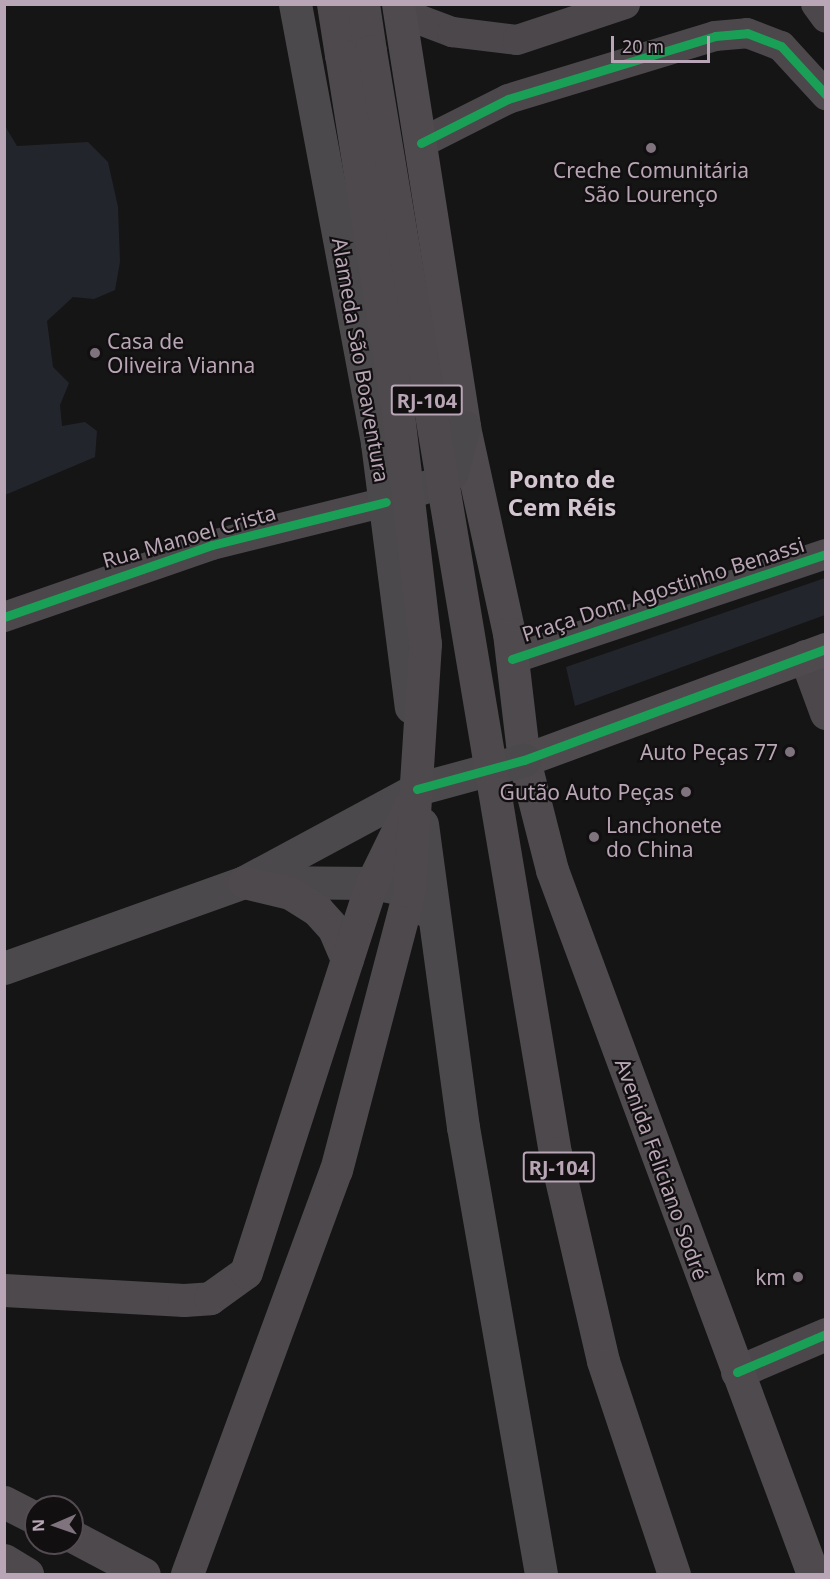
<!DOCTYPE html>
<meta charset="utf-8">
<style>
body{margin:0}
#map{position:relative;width:830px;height:1579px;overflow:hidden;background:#151515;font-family:"Noto Sans",sans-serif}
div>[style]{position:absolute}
.green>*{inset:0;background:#22252b}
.minor>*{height:30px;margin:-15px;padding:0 15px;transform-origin:15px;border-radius:15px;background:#4b474b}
.tertiary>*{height:33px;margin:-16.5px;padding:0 16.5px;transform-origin:16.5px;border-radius:16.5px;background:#4b474b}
.secondary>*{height:33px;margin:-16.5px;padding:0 16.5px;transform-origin:16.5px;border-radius:16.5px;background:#4e4a4d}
.primary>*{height:33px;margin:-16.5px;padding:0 16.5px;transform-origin:16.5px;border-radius:16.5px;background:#4c494c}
.motorway>*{height:33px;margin:-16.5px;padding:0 16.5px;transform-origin:16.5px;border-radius:16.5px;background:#4d494c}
.motorway-bridge>*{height:33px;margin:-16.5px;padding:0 16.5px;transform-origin:16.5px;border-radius:16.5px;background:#4d494c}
.cycleway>*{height:9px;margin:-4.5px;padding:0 4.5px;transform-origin:4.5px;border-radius:4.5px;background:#1a9f57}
.dots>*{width:16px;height:16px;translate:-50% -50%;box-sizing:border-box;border:3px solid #110f10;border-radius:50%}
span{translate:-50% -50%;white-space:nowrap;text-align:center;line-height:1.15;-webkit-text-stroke:4.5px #110f10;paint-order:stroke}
.shield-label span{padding:2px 4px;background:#110f10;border:2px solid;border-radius:4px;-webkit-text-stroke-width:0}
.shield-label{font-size:20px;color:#b8a5b5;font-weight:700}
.poi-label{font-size:21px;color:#b8a5b5}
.left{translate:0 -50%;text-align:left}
.right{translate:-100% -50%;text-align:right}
.street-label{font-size:21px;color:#b8a5b5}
.quarter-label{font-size:24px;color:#d4c6d1;font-weight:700}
.frame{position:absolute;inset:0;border:6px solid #b8a5b5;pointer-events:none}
.north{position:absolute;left:24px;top:1495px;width:60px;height:60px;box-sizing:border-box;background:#110f10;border:2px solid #544b52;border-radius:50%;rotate:268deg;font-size:16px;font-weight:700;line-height:24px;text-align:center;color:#b8a5b5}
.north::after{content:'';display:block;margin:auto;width:21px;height:27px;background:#7f737d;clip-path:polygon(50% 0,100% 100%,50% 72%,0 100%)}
.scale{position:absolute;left:611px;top:36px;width:99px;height:27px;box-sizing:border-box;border:3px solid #b8a5b5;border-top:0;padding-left:8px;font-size:18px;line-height:21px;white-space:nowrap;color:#b8a5b5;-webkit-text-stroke:4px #110f10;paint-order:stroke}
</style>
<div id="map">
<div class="green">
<i style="clip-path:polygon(5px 126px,17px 146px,88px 142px,108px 162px,118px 207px,120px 262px,115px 290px,94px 299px,73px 297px,47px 321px,53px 367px,69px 383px,60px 405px,62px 426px,85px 422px,97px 431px,95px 457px,5px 495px)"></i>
<i style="clip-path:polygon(825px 578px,825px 615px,575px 706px,566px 667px)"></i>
</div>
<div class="minor">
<i style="left:816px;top:4px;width:17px;rotate:54deg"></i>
<i style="left:399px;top:12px;width:57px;rotate:20.7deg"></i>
<i style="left:452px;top:32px;width:65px;rotate:7deg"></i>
<i style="left:517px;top:40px;width:114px;rotate:-18.4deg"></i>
<i style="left:421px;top:143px;width:97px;rotate:-26.8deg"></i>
<i style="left:508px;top:99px;width:216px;rotate:-16.9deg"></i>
<i style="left:715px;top:36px;width:32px;rotate:-5deg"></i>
<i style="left:747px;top:33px;width:36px;rotate:21deg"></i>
<i style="left:781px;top:46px;width:67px;rotate:47.4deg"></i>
<i style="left:4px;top:617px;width:220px;rotate:-19.1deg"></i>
<i style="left:212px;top:545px;width:179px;rotate:-13.9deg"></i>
<i style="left:512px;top:659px;width:331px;rotate:-18.5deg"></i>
</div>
<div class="tertiary">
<i style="left:805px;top:656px;width:61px;rotate:69.8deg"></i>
<i style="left:737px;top:1372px;width:97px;rotate:-23.1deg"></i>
</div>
<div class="secondary">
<i style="left:398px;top:4px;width:428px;rotate:81.1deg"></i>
<i style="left:464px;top:427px;width:211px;rotate:77.7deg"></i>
<i style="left:509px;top:633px;width:128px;rotate:83.3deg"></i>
<i style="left:524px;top:760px;width:114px;rotate:75.7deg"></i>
<i style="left:552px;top:870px;width:751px;rotate:69.66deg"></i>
<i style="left:524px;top:760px;width:322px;rotate:-20.2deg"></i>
</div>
<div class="primary">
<i style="left:295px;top:4px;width:447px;rotate:79.4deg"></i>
<i style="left:377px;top:443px;width:266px;rotate:82.7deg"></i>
<i style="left:388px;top:470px;width:18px;rotate:52deg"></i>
<i style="left:399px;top:484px;width:17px;rotate:21deg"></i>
<i style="left:415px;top:490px;width:28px;rotate:-17deg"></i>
<i style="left:442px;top:482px;width:13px;rotate:-45deg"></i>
<i style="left:451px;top:473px;width:48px;rotate:-74.2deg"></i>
<i style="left:422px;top:824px;width:306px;rotate:82.3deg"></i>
<i style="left:463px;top:1127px;width:454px;rotate:80.1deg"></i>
<i style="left:258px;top:882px;width:114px;rotate:0.5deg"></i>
<i style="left:372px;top:883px;width:31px;rotate:11deg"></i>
<i style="left:402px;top:889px;width:35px;rotate:41deg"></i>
<i style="left:4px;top:968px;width:255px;rotate:-19.7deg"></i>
<i style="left:244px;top:882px;width:196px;rotate:-28.3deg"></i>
<i style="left:417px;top:789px;width:111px;rotate:-15.2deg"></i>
</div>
<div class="motorway">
<i style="left:333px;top:4px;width:52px;rotate:81.1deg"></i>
<i style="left:363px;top:4px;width:48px;rotate:81.5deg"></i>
<i style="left:244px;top:882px;width:47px;rotate:13.4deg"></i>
<i style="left:290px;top:893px;width:32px;rotate:32deg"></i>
<i style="left:317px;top:910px;width:25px;rotate:48deg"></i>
<i style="left:334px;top:929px;width:33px;rotate:67deg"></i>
<i style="left:4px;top:1290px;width:180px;rotate:3.2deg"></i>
<i style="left:184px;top:1300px;width:26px;rotate:-4deg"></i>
<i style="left:210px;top:1298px;width:44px;rotate:-35.8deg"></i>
<i style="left:246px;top:1272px;width:409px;rotate:-72.1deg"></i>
<i style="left:372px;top:883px;width:100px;rotate:-63.9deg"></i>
<i style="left:4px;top:1502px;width:36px;rotate:27deg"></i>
<i style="left:72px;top:1536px;width:81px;rotate:27.8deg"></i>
<i style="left:4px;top:1560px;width:27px;rotate:31deg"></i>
</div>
<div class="motorway-bridge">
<i style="left:370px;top:51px;width:1117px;rotate:80.47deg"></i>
<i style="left:555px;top:1153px;width:213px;rotate:77deg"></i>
<i style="left:603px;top:1361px;width:225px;rotate:71.6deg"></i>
<i style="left:187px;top:1574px;width:431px;rotate:-69.8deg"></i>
<i style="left:336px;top:1170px;width:288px;rotate:-75.3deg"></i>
<i style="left:409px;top:891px;width:248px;rotate:-86.3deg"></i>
<i style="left:425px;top:644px;width:232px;rotate:-96.7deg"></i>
<i style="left:398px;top:414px;width:363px;rotate:-99deg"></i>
</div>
<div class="cycleway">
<i style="left:421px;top:143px;width:97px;rotate:-26.8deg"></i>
<i style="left:508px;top:99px;width:216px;rotate:-16.9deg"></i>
<i style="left:715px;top:36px;width:32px;rotate:-5deg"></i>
<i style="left:747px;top:33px;width:36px;rotate:21deg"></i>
<i style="left:781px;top:46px;width:67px;rotate:47.4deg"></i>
<i style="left:4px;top:617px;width:220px;rotate:-19.1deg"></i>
<i style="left:212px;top:545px;width:179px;rotate:-13.9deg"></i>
<i style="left:512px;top:659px;width:331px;rotate:-18.5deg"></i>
<i style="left:417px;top:789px;width:111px;rotate:-15.2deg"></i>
<i style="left:524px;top:760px;width:322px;rotate:-20.2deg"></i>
<i style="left:737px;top:1372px;width:97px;rotate:-23.1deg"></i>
</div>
<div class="dots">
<i style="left:651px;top:148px;background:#7f737d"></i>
<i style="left:95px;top:353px;background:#7f737d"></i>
<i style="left:790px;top:752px;background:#7f737d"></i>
<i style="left:686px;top:792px;background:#7f737d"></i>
<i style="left:594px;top:837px;background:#7f737d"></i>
<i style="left:798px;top:1277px;background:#7f737d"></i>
</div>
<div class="shield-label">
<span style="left:427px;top:400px">RJ-104</span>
<span style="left:559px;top:1167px">RJ-104</span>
</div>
<div class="poi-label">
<span style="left:651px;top:182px">Creche Comunitária<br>São Lourenço</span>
<span class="left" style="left:107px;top:353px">Casa de<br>Oliveira Vianna</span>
<span class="right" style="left:778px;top:752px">Auto Peças 77</span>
<span class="right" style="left:674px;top:792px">Gutão Auto Peças</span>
<span class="left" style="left:606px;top:837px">Lanchonete<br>do China</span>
<span class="right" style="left:786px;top:1277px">km</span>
</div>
<div class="street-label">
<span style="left:361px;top:360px;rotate:80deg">Alameda São Boaventura</span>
<span style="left:189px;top:536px;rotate:-16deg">Rua Manoel Crista</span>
<span style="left:663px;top:589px;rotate:-18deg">Praça Dom Agostinho Benassi</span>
<span style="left:662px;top:1169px;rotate:70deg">Avenida Feliciano Sodré</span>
</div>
<div class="quarter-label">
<span style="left:562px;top:493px">Ponto de<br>Cem Réis</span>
</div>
<div class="frame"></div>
<div class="north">N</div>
<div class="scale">20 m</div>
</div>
